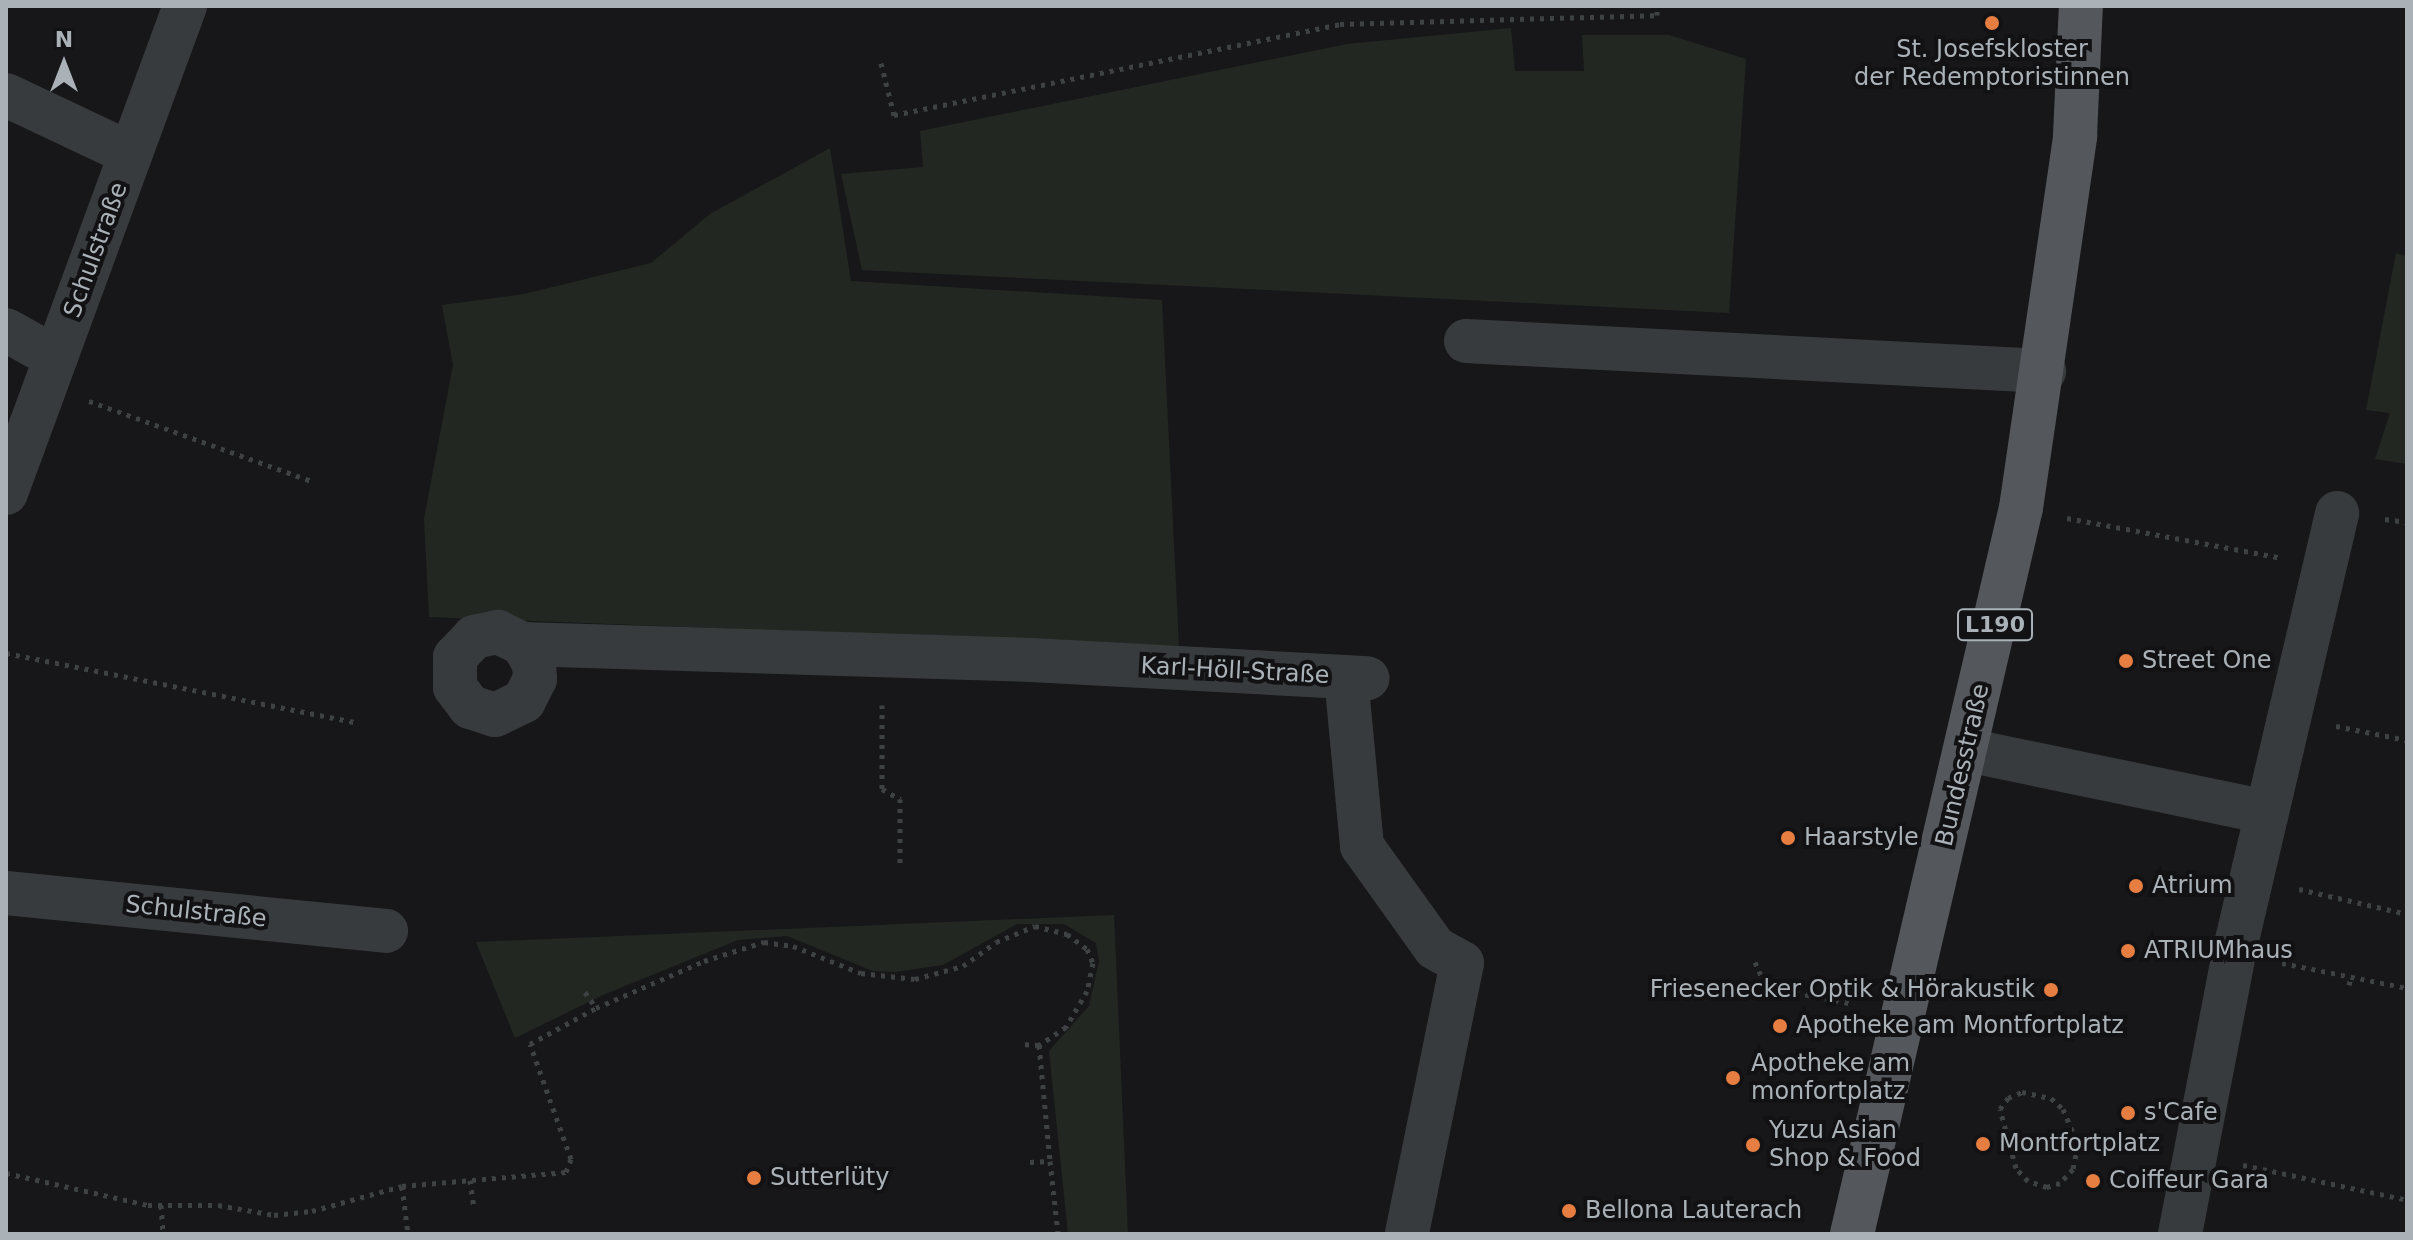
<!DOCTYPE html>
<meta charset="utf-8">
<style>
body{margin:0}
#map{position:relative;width:2413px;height:1240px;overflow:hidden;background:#171719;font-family:"DejaVu Sans",sans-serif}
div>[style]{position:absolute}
.green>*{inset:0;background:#222821}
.path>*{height:5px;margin-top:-2.5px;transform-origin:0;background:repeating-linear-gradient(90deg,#3e4244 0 4px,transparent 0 10px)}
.minor>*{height:44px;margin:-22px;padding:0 22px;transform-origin:22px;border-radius:22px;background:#383b3d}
.major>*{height:44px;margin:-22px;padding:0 22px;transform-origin:22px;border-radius:22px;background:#54585c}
.dots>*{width:22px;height:22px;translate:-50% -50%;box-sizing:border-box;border:4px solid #121214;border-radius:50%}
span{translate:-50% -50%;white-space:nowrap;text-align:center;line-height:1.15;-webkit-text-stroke:8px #121214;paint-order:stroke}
.shield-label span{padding:2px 6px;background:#121214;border:2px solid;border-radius:6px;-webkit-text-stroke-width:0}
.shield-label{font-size:22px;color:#aab2b8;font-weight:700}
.poi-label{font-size:24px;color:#aab2b8}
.left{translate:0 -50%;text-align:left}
.right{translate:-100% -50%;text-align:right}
.street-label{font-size:24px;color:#aab2b8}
.frame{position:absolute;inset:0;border:8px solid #aab2b8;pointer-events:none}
.north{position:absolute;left:24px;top:24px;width:80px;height:80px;-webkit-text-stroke:6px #121214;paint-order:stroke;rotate:0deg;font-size:22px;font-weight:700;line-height:32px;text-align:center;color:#aab2b8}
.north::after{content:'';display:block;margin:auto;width:28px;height:36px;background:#aab2b8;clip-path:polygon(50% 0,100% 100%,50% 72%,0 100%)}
</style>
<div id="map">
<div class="green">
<i style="clip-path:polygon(1511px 28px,1515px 71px,1584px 71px,1582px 35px,1669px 35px,1746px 59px,1729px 313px,862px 270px,841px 174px,923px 167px,920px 131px,1347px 44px)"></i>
<i style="clip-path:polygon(830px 148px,851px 281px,1162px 300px,1179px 646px,429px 617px,424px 519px,453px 365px,442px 305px,524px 294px,651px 263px,710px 214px)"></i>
<i style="clip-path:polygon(2396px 253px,2407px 256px,2407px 464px,2375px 459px,2390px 413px,2366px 410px)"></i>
<i style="clip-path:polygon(1114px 915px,1128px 1234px,1068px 1234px,1049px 1051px,1089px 1006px,1099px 961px,1096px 943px,1064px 924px,1017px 924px,943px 965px,895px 972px,873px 971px,787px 936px,738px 940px,603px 995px,515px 1038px,476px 942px)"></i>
</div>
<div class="path">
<i style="left:881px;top:63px;width:54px;rotate:76deg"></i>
<i style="left:894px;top:115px;width:455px;rotate:-11.5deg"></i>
<i style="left:1340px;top:24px;width:317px;rotate:-1.6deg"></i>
<i style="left:1657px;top:15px;width:9px;rotate:-90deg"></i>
<i style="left:89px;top:401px;width:239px;rotate:19.8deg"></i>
<i style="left:2067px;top:518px;width:215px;rotate:10.5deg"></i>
<i style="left:2385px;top:519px;width:22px;rotate:8deg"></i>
<i style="left:6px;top:653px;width:355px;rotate:11.2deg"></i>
<i style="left:882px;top:705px;width:84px;rotate:90deg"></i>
<i style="left:882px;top:789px;width:21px;rotate:29deg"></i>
<i style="left:900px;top:799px;width:66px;rotate:90deg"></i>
<i style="left:2336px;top:726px;width:72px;rotate:11.2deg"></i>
<i style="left:2299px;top:889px;width:111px;rotate:13deg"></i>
<i style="left:1755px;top:962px;width:27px;rotate:66deg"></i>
<i style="left:1766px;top:987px;width:90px;rotate:10.9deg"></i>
<i style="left:2282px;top:963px;width:127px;rotate:11.3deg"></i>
<i style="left:2349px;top:985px;width:8px;rotate:-76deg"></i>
<i style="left:585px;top:992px;width:19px;rotate:55deg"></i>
<i style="left:1039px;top:1045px;width:117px;rotate:84.6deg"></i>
<i style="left:2022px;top:1092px;width:30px;rotate:12deg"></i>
<i style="left:2051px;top:1098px;width:16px;rotate:43deg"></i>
<i style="left:2063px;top:1109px;width:39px;rotate:67deg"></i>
<i style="left:2078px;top:1145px;width:25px;rotate:102deg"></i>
<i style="left:2073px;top:1169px;width:19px;rotate:133deg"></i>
<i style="left:2060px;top:1183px;width:14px;rotate:163deg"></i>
<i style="left:2047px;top:1187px;width:20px;rotate:-162deg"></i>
<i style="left:2028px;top:1181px;width:18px;rotate:-133deg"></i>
<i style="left:2016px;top:1168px;width:61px;rotate:-105.2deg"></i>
<i style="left:2000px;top:1109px;width:14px;rotate:-54deg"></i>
<i style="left:2008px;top:1098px;width:15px;rotate:-23deg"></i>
<i style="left:1030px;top:1162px;width:20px;rotate:-3deg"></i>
<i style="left:1050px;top:1161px;width:73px;rotate:83.7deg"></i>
<i style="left:2243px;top:1165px;width:168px;rotate:12deg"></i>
<i style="left:6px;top:1173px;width:146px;rotate:12.7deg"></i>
<i style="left:148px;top:1205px;width:70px"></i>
<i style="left:218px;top:1205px;width:57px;rotate:10.1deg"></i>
<i style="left:274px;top:1215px;width:38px;rotate:-6deg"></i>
<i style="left:312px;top:1211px;width:93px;rotate:-15.5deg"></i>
<i style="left:402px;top:1186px;width:165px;rotate:-4.9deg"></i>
<i style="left:566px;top:1172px;width:14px;rotate:-69deg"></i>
<i style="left:571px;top:1159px;width:122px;rotate:-109.6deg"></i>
<i style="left:530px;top:1044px;width:75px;rotate:-28.6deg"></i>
<i style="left:596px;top:1008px;width:118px;rotate:-23.5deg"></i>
<i style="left:704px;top:961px;width:63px;rotate:-17.6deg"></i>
<i style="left:764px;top:942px;width:29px;rotate:8deg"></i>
<i style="left:793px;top:946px;width:73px;rotate:21.7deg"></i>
<i style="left:861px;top:973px;width:54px;rotate:6.3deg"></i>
<i style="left:915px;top:979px;width:50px;rotate:-15.2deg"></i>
<i style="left:963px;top:966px;width:41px;rotate:-36deg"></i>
<i style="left:996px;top:942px;width:42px;rotate:-22.3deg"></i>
<i style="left:1035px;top:926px;width:33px;rotate:14deg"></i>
<i style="left:1067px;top:934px;width:25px;rotate:37deg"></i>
<i style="left:1087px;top:949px;width:15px;rotate:67deg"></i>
<i style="left:1093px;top:963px;width:29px;rotate:102deg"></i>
<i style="left:1087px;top:991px;width:42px;rotate:120.3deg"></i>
<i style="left:1066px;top:1027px;width:32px;rotate:146deg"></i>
<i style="left:1039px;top:1045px;width:18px;rotate:-177deg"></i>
<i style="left:470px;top:1180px;width:27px;rotate:82deg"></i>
<i style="left:402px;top:1186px;width:48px;rotate:82.9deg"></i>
<i style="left:161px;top:1205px;width:29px;rotate:86deg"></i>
</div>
<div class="minor">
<i style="left:6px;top:95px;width:138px;rotate:25.3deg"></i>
<i style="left:6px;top:330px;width:57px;rotate:29.2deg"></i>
<i style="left:1466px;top:341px;width:579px;rotate:2.97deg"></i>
<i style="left:6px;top:493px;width:519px;rotate:-69.82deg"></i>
<i style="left:523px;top:644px;width:23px;rotate:61deg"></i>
<i style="left:534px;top:664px;width:15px;rotate:86deg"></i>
<i style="left:535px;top:679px;width:25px;rotate:117deg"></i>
<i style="left:524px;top:701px;width:32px;rotate:154deg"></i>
<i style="left:495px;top:715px;width:26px;rotate:-162deg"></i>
<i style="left:470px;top:707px;width:25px;rotate:-127deg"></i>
<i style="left:455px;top:687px;width:30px;rotate:-90deg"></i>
<i style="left:455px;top:657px;width:28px;rotate:-46deg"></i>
<i style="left:474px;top:637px;width:25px;rotate:-12deg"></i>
<i style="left:498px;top:632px;width:28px;rotate:26deg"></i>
<i style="left:523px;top:644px;width:508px;rotate:1.8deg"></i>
<i style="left:1031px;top:660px;width:337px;rotate:3.1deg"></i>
<i style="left:1346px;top:677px;width:170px;rotate:84.6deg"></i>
<i style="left:1362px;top:846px;width:125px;rotate:54.4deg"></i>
<i style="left:1435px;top:948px;width:31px;rotate:29deg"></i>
<i style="left:1462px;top:963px;width:277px;rotate:101.5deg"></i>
<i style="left:1967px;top:750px;width:305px;rotate:11.7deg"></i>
<i style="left:6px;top:893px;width:382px;rotate:5.7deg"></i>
<i style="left:2180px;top:1234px;width:286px;rotate:-79.1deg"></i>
<i style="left:2234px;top:953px;width:452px;rotate:-76.8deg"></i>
</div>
<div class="major">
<i style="left:1852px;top:1234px;width:745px;rotate:-76.9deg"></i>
<i style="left:2021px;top:508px;width:376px;rotate:-81.7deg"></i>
<i style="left:2075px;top:136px;width:130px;rotate:-87.4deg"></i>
</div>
<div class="dots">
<i style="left:1992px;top:23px;background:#e67e41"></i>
<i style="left:2126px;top:661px;background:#e67e41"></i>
<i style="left:1788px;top:838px;background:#e67e41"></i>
<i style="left:2136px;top:886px;background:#e67e41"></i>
<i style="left:2128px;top:951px;background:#e67e41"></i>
<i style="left:2051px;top:990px;background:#e67e41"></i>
<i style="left:1780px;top:1026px;background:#e67e41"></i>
<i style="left:1733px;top:1078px;background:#e67e41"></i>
<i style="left:2128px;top:1113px;background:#e67e41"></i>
<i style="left:1983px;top:1144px;background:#e67e41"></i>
<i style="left:1753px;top:1145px;background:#e67e41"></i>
<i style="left:754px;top:1178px;background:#e67e41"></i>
<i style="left:2093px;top:1181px;background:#e67e41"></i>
<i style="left:1569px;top:1211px;background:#e67e41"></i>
</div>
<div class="shield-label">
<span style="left:1995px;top:625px">L190</span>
</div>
<div class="poi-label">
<span style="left:1992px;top:64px">St. Josefskloster<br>der Redemptoristinnen</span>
<span class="left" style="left:2142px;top:661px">Street One</span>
<span class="left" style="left:1804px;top:838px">Haarstyle</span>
<span class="left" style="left:2152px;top:886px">Atrium</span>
<span class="left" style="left:2144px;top:951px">ATRIUMhaus</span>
<span class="right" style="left:2035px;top:990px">Friesenecker Optik &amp; Hörakustik</span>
<span class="left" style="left:1796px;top:1026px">Apotheke am Montfortplatz</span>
<span class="left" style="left:1751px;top:1078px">Apotheke am<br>monfortplatz</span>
<span class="left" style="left:2144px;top:1113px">s'Cafe</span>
<span class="left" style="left:1769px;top:1145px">Yuzu Asian<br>Shop &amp; Food</span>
<span class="left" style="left:1999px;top:1144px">Montfortplatz</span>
<span class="left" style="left:770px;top:1178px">Sutterlüty</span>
<span class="left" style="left:2109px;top:1181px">Coiffeur Gara</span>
<span class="left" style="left:1585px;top:1211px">Bellona Lauterach</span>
</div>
<div class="street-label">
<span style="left:96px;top:250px;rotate:-70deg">Schulstraße</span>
<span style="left:1235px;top:671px;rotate:3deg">Karl-Höll-Straße</span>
<span style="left:1963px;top:765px;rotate:-77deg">Bundesstraße</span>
<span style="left:196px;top:912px;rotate:6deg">Schulstraße</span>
</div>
<div class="frame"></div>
<div class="north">N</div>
</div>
